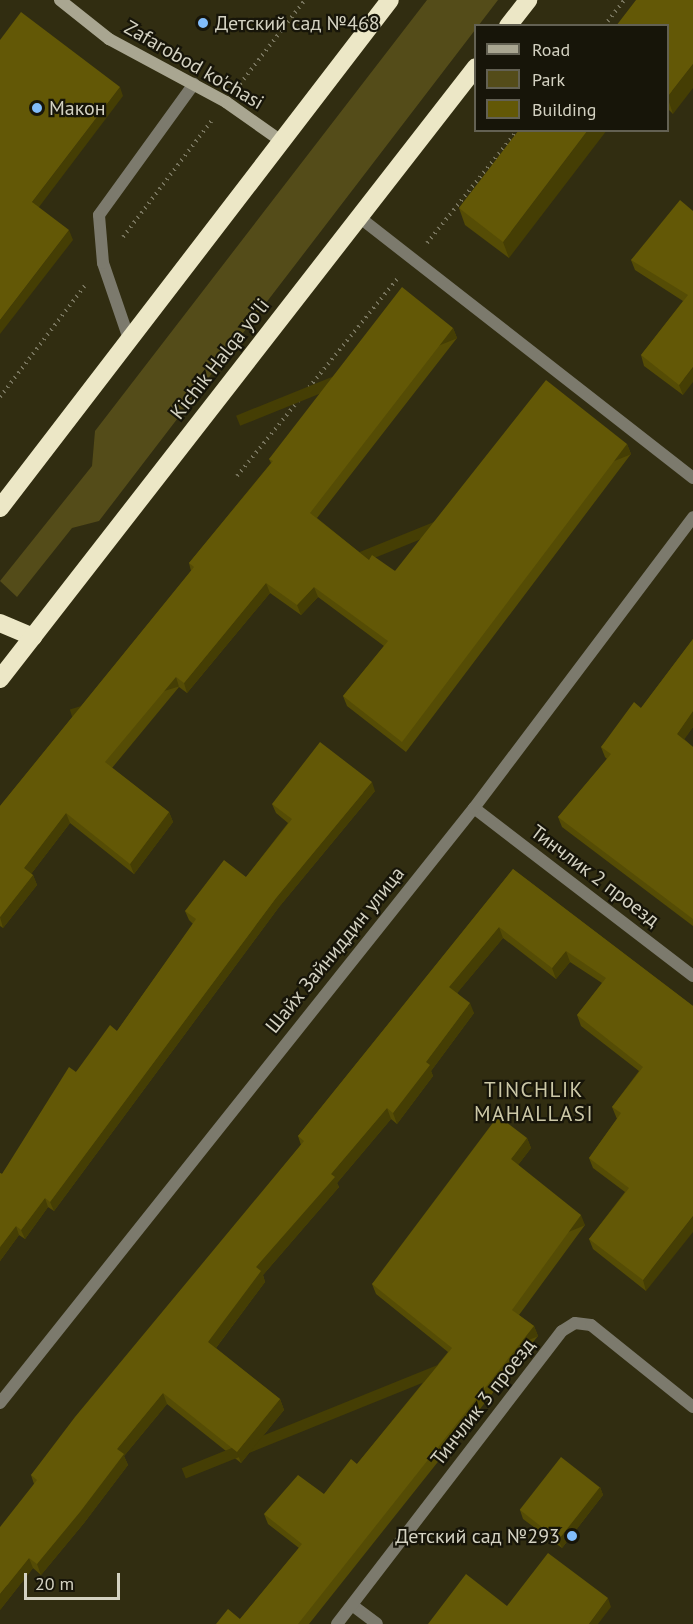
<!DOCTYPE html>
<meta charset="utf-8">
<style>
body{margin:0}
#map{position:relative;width:693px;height:1624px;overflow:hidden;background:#312d11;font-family:"PT Sans",sans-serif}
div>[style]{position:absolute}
.green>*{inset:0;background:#544c19}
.path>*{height:4px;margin-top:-2px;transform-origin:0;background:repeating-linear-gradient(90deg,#77745d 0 1.5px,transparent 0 6px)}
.lane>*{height:12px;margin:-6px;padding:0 6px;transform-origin:6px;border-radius:6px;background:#7c7a6d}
.street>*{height:12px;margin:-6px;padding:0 6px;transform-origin:6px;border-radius:6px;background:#7c7a6d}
.secondary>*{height:12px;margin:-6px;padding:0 6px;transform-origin:6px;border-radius:6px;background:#a9a691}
.highway>*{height:18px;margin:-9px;padding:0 9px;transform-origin:9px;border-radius:9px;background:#ece7c6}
.wall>*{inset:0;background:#554c05}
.shaded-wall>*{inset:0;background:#453e04;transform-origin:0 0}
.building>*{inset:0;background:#635806;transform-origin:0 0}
.dots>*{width:16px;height:16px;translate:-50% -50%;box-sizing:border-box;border:3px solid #171509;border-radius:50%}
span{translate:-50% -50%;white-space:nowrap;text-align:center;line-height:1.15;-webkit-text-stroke:4.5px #171509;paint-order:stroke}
.poi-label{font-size:20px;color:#d4d2c2}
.left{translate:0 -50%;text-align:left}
.right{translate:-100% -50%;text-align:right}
.street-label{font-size:20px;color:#d4d2c2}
.neighbourhood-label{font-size:21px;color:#ccc8a7;letter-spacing:1.5px}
.legend{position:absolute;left:474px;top:24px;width:195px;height:108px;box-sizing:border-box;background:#171509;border:2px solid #636153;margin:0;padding:8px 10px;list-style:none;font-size:18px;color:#d4d2c2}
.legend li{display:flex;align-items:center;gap:12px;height:30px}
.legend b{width:30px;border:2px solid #636153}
.scale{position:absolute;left:24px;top:1573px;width:96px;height:27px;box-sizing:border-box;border:3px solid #d4d2c2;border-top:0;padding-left:8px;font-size:18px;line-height:21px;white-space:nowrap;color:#d4d2c2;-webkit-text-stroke:4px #171509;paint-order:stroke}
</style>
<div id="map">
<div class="green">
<i style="clip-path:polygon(427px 0,498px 0,99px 521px,72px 528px,17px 597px,0 581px,92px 466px,95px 431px)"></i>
</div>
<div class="path">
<i style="left:604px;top:26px;width:33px;rotate:-52deg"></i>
<i style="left:240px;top:84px;width:106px;rotate:-52.3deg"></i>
<i style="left:123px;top:237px;width:148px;rotate:-52.7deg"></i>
<i style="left:427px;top:243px;width:145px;rotate:-51.2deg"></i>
<i style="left:0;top:397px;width:143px;rotate:-52.7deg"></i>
<i style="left:237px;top:476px;width:257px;rotate:-50.9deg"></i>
</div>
<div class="lane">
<i style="left:129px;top:339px;width:80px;rotate:-108.9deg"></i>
<i style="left:103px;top:263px;width:48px;rotate:-94.8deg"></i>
<i style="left:99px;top:215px;width:162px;rotate:-54.1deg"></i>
<i style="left:352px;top:1605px;width:31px;rotate:37deg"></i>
</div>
<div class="street">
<i style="left:359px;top:217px;width:424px;rotate:38deg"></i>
<i style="left:474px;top:808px;width:276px;rotate:37.5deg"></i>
<i style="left:0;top:1403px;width:761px;rotate:-51.46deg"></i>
<i style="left:474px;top:808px;width:364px;rotate:-53deg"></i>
<i style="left:337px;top:1624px;width:369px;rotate:-52.5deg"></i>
<i style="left:562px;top:1331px;width:15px;rotate:-32deg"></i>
<i style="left:575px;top:1323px;width:16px;rotate:7deg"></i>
<i style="left:591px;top:1325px;width:131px;rotate:38.8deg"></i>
</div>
<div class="secondary">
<i style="left:60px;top:0;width:63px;rotate:38.5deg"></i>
<i style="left:109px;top:39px;width:133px;rotate:28.3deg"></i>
<i style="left:226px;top:102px;width:67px;rotate:35.3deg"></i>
</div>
<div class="highway">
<i style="left:508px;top:26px;width:33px;rotate:-52deg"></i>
<i style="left:0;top:508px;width:640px;rotate:-52.49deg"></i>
<i style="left:0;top:623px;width:36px;rotate:23deg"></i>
<i style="left:0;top:679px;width:775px;rotate:-52.13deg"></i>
</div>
<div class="wall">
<i style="clip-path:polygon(668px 26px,673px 114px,668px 109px)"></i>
<i style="clip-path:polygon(519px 130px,509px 258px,465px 225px,459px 208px)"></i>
<i style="clip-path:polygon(693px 211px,683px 395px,644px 366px,641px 355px,683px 301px,635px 270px,631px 260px)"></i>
<i style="clip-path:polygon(453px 328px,457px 338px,317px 518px,369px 560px,395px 571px,627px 444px,631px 454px,406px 752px,347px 706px,343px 696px,384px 646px,318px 597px,301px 615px,270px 593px,187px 693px,179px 687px,112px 768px,169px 812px,173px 822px,134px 874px,70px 823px,31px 874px,33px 875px,37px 885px,3px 928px,0 926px,0 806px,191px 571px,189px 563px,271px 463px,269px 459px)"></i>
<i style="clip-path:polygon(693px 639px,693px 727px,684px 739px,693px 747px,693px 926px,562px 827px,558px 817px,607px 759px,605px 757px,601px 747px,641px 708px)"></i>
<i style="clip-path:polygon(375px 791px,279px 907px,54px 1211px,48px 1207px,25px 1239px,19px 1235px,0 1261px,0 1173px,2px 1174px,76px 1072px,117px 1031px,193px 924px,189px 920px,185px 911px,246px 877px,288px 823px,276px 813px,272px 804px)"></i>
<i style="clip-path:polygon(513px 869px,693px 1006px,646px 1291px,593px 1249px,589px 1239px,625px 1192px,593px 1168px,589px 1158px,617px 1119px,612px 1107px,639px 1071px,581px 1026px,577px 1015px,602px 983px,570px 962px,556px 979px,503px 938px,457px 993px,474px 1013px,431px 1071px,433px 1076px,397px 1124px,391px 1119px,337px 1183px,339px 1187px,263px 1275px,265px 1282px,216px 1348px,280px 1399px,284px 1410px,241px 1463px,167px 1404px,124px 1456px,128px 1465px,84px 1523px,41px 1575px,33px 1568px,0 1610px,34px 1484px,31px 1475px,301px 1145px,298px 1136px)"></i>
<i style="clip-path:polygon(527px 1138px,531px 1148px,518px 1165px,585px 1225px,519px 1315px,534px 1326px,538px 1336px,309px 1624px,216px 1624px,240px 1619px,299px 1548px,268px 1524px,264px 1514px,324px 1494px,357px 1464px,448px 1352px,376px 1294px,372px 1284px)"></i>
<i style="clip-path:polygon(600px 1487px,603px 1495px,562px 1548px,523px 1519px,520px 1510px)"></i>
</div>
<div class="shaded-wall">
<i style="clip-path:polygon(693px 64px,693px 88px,673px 114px,668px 99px,668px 96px)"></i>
<i style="clip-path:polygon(120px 87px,123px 96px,36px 211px,32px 202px)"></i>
<i style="clip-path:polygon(588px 130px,607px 130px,509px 258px,503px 242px)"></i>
<i style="clip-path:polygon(69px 230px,73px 240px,0 334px,0 320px)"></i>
<i style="left:453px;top:328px;width:11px;height:234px;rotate:68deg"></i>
<i style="clip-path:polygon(693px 367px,693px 382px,683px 395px,679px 385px)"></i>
<i style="left:627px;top:444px;width:11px;height:373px;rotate:68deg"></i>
<i style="clip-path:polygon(266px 583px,270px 593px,187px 693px,184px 683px)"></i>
<i style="clip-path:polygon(314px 587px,318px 597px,301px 615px,297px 605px)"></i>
<i style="left:176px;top:677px;width:10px;height:111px;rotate:73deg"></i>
<i style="clip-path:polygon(693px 711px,693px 727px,681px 744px,677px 734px)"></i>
<i style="clip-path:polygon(372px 782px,375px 791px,279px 907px,54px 1211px,50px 1202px,276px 898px)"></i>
<i style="clip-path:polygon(169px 812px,173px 822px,134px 874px,130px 864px)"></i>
<i style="clip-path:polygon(66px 813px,70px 823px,28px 878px,24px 868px)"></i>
<i style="clip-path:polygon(33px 875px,37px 885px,3px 928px,0 917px)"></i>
<i style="clip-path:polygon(499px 927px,503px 938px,453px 998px,449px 987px)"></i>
<i style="clip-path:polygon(566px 951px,570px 962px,556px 979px,552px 968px)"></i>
<i style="clip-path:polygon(470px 1003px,474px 1013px,431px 1071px,433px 1076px,397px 1124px,393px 1113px,426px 1062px)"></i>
<i style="clip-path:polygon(387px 1108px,391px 1119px,337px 1183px,339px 1187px,263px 1275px,265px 1282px,212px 1353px,208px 1342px,256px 1267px,331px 1174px)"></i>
<i style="clip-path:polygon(527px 1138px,531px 1148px,515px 1169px,511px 1159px)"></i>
<i style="clip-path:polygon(45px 1198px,48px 1207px,25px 1239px,21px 1230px)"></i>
<i style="left:581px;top:1215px;width:11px;height:117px;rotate:68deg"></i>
<i style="clip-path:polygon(693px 1216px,693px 1232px,646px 1291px,643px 1280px)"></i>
<i style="clip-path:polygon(16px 1226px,19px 1235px,0 1261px,0 1247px)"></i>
<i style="left:534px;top:1326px;width:11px;height:380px;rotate:68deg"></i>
<i style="clip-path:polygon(163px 1393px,167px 1404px,124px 1456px,128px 1465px,84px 1523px,41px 1575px,37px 1564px,117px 1449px)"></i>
<i style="clip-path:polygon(280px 1399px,284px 1410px,241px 1463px,237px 1452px)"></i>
<i style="clip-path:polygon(600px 1487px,603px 1495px,562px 1548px,558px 1540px)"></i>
<i style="clip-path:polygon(29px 1558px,33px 1568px,0 1610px,0 1594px)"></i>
<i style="clip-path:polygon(608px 1598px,611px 1607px,598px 1624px,589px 1624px)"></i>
</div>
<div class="building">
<i style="clip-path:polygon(636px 0,693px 0,693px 64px,668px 96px,668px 26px,616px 26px)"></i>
<i style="clip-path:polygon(21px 12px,120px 87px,32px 202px,69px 230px,0 320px,0 40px)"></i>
<i style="clip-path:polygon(519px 130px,588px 130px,503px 242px,459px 208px)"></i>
<i style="clip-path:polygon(680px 200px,693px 211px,693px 367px,679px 385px,641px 355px,688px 295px,631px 260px)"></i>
<i style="clip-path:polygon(402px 287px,453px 328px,310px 513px,369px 560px,372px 555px,395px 571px,546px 380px,627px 444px,402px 742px,343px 696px,388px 641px,314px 587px,297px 605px,266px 583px,184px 683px,176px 677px,105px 762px,169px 812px,130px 864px,66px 813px,24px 868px,33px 875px,0 917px,0 806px,194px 567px,189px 563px,273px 461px,269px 459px)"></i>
<i style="clip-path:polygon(693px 639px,693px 711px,677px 734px,693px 747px,693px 919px,558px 817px,611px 754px,601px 747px,634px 702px,641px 708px)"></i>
<i style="clip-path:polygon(320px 742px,372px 782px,276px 898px,50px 1202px,45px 1198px,21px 1230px,16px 1226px,0 1247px,0 1173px,2px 1174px,69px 1067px,76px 1072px,110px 1025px,117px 1031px,196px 919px,185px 911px,224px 860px,246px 877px,292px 819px,272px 804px)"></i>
<i style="clip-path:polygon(513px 869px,693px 1006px,693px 1216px,643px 1280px,589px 1239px,629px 1188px,589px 1158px,621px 1113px,612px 1107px,643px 1067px,577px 1015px,606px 978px,566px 951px,552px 968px,499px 927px,449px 987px,470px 1003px,426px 1062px,430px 1065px,393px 1113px,387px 1108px,331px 1174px,335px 1177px,256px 1267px,261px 1271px,208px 1342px,280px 1399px,237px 1452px,163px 1393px,117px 1449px,124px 1454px,80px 1512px,37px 1564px,29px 1558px,0 1594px,0 1527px,37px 1480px,31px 1475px,75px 1417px,304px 1141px,298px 1136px)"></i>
<i style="clip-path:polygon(498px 1116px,527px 1138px,511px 1159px,581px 1215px,512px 1310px,534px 1326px,298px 1624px,216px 1624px,228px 1609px,240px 1619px,302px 1544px,264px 1514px,298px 1475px,324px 1494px,351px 1459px,357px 1464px,452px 1348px,372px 1284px)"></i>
<i style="left:561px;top:1457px;width:49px;height:67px;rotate:38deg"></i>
<i style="clip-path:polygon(548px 1553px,608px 1598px,589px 1624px,428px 1624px,466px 1574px,507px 1606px)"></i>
</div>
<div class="dots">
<i style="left:203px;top:23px;background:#81bcfa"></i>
<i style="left:37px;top:108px;background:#81bcfa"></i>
<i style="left:572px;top:1536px;background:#81bcfa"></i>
</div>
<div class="poi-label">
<span class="left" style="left:215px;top:23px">Детский сад №468</span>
<span class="left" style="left:49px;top:108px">Макон</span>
<span class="right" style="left:560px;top:1536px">Детский сад №293</span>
</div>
<div class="street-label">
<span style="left:194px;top:65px;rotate:30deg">Zafarobod ko'chasi</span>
<span style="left:220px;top:359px;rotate:-52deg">Kichik Halqa yo'li</span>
<span style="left:595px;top:876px;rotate:37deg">Тинчлик 2 проезд</span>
<span style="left:335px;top:950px;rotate:-51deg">Шайх Зайниддин улица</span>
<span style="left:483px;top:1402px;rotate:-52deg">Тинчлик 3 проезд</span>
</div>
<div class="neighbourhood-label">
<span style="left:534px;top:1102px">TINCHLIK<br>MAHALLASI</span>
</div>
<ul class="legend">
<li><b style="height:8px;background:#a9a691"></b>Road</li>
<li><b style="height:16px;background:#544c19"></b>Park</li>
<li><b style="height:16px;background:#635806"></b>Building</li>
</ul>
<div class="scale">20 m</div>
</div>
